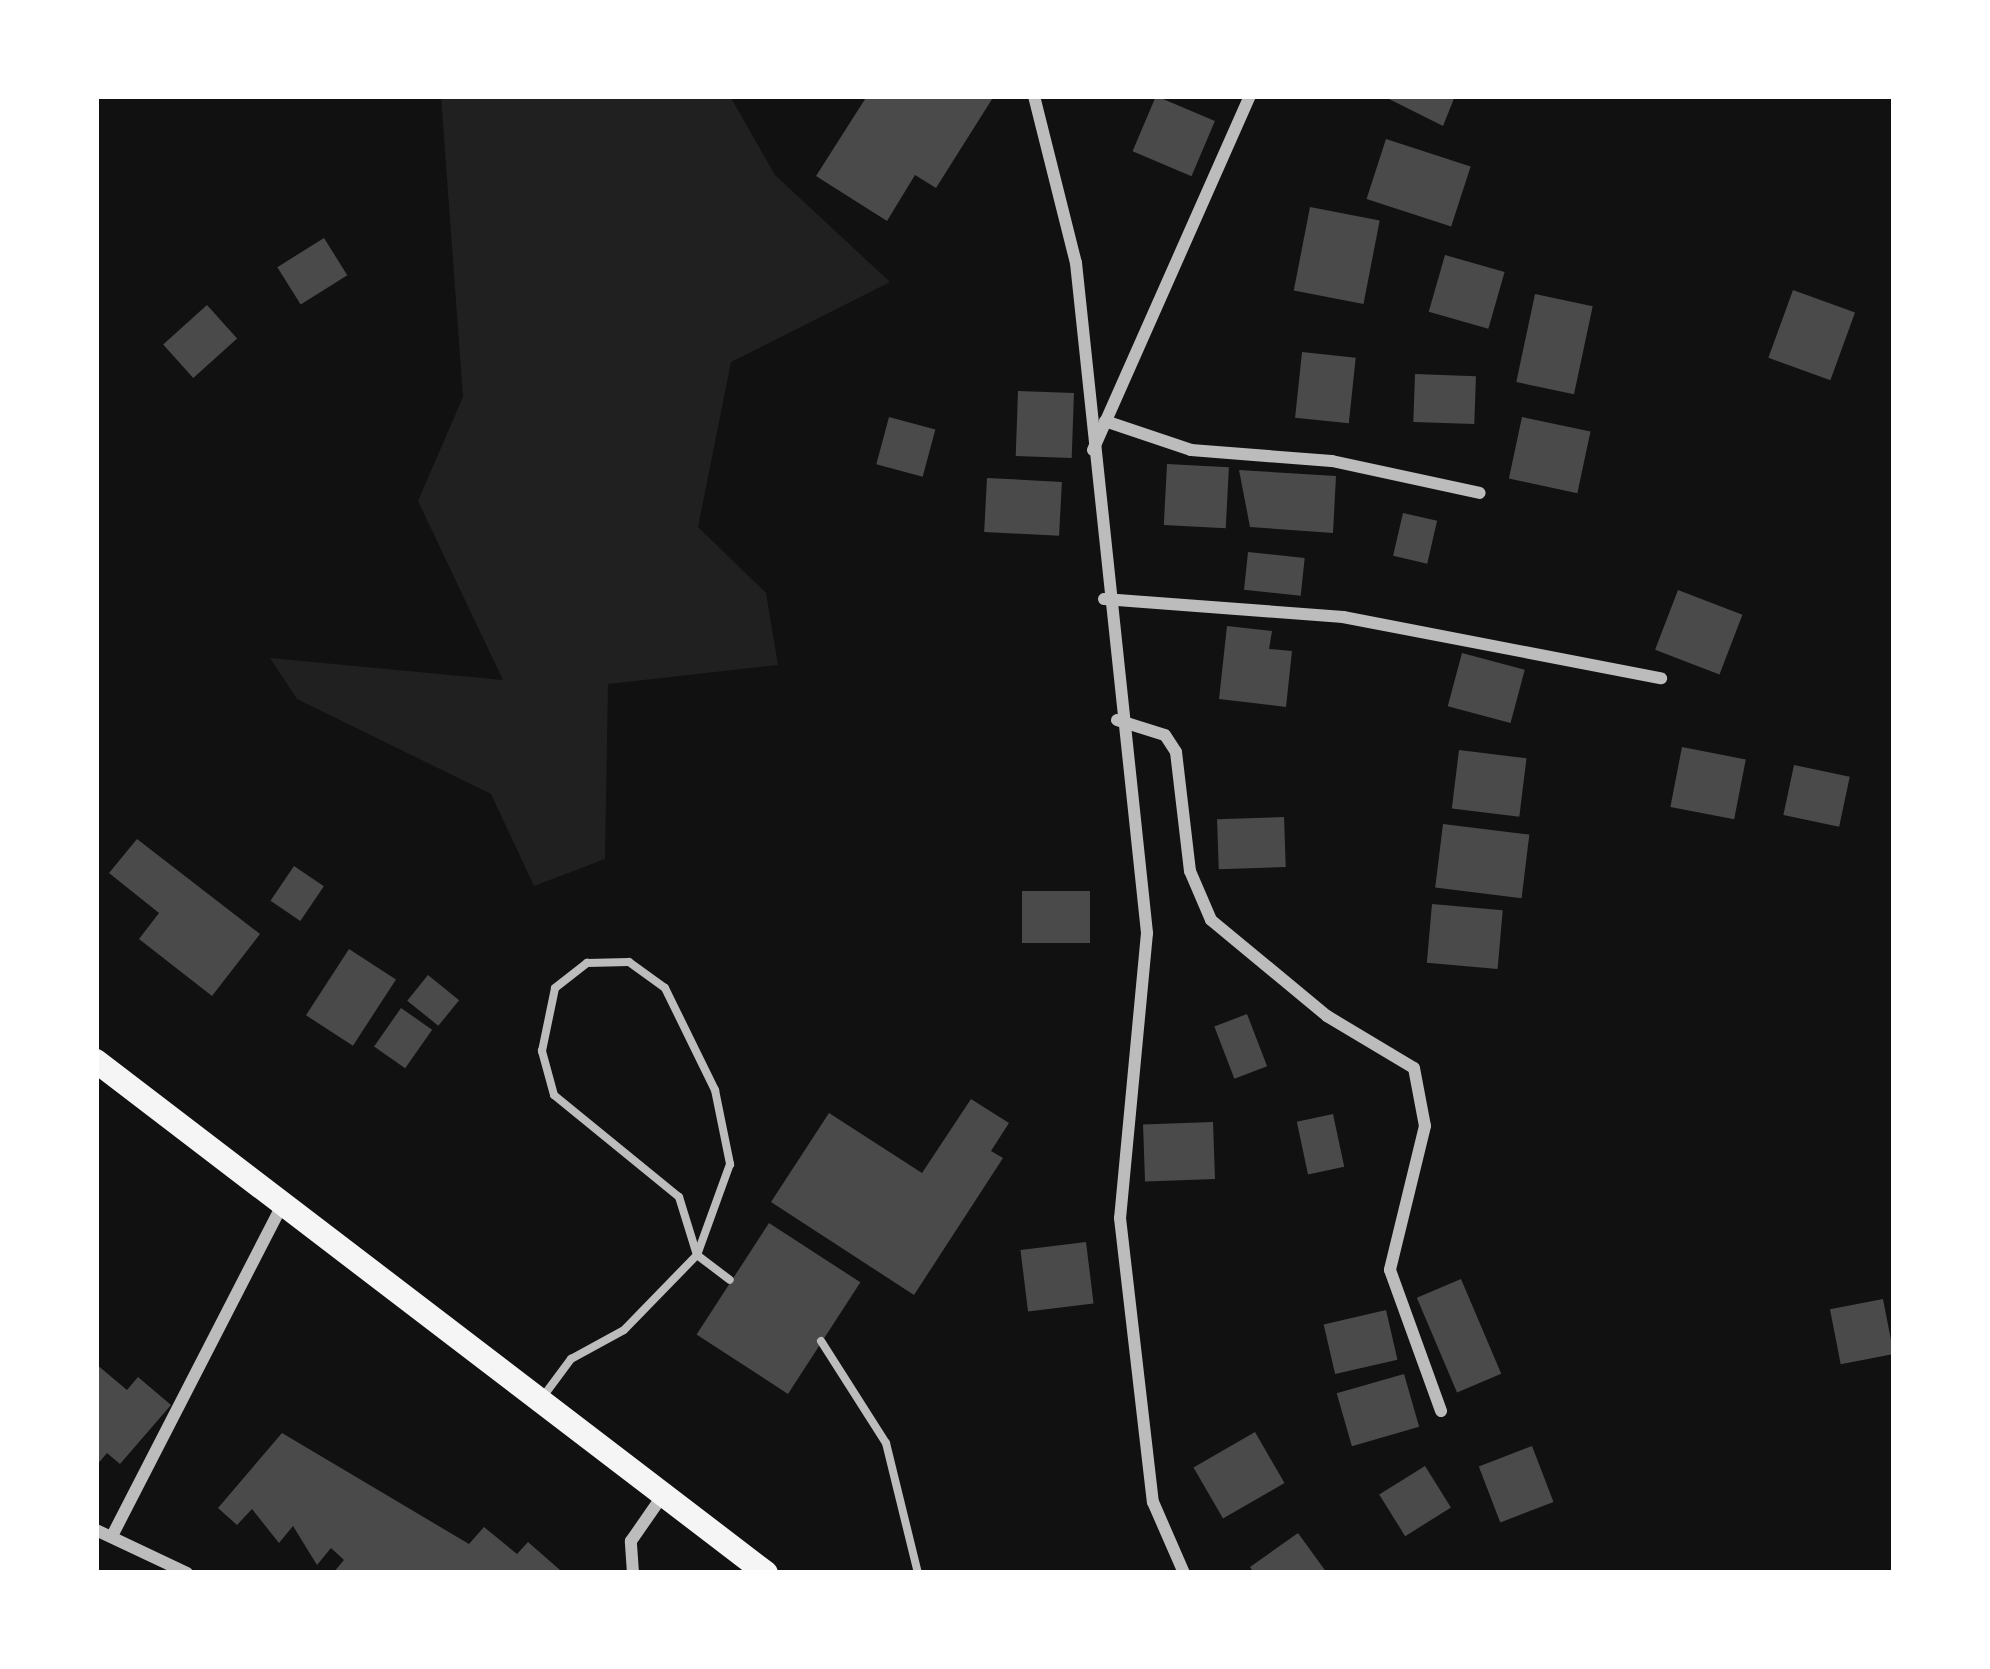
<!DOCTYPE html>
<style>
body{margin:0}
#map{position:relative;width:1990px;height:1669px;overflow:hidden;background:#111;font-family:"Nunito Sans",sans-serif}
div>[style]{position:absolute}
.green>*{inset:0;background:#202020}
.building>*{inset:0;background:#4a4a4a;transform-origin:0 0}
.service>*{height:8px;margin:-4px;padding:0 4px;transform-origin:4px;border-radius:4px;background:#bcbcbc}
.minor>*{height:12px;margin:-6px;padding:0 6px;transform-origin:6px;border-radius:6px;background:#bcbcbc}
.primary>*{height:24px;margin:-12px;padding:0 12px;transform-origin:12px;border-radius:12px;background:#f5f5f5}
span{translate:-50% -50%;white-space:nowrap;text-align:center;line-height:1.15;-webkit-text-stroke:10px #fff;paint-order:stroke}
.frame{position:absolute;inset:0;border:99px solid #fff;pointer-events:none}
</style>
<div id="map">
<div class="green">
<i style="clip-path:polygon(441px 96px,730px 96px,775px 175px,890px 282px,731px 362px,698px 527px,766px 593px,778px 665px,608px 684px,605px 859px,534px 886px,491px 794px,297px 699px,270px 658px,503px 680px,418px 501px,463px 397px)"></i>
</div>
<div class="building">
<i style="clip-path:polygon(867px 96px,906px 99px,994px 96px,936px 188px,915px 175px,887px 221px,816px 176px)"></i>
<i style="left:1156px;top:96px;width:64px;height:60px;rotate:23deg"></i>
<i style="clip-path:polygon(1383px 96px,1455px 96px,1443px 126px)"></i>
<i style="left:1386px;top:139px;width:89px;height:63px;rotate:18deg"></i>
<i style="left:1310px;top:207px;width:71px;height:85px;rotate:11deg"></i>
<i style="left:324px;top:238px;width:44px;height:55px;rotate:58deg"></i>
<i style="left:1445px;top:255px;width:62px;height:59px;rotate:16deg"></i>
<i style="left:1793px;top:290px;width:66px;height:72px;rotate:20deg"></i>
<i style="left:1535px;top:294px;width:59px;height:90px;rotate:12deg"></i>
<i style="left:207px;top:305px;width:45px;height:59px;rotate:48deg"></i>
<i style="left:1302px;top:352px;width:54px;height:66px;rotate:6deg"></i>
<i style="left:1415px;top:374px;width:61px;height:48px;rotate:2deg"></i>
<i style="left:1018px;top:391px;width:56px;height:65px;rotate:2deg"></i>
<i style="left:889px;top:417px;width:48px;height:49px;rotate:15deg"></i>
<i style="left:1522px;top:417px;width:70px;height:63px;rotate:12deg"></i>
<i style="left:1167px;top:464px;width:62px;height:61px;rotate:3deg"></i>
<i style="clip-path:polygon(1239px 470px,1336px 476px,1333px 533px,1250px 527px)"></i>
<i style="left:987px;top:478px;width:75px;height:54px;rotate:3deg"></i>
<i style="left:1403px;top:513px;width:35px;height:44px;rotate:13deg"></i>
<i style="left:1248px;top:552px;width:57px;height:38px;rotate:6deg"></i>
<i style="left:1678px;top:590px;width:69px;height:64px;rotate:21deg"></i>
<i style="clip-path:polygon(1227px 626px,1272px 631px,1269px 649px,1292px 651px,1286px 707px,1219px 699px)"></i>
<i style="left:1462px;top:653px;width:65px;height:55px;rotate:15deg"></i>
<i style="left:1682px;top:747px;width:65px;height:61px;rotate:11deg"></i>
<i style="left:1459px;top:750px;width:68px;height:59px;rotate:7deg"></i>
<i style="left:1794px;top:765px;width:57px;height:51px;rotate:12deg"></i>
<i style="left:1284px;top:817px;width:50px;height:67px;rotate:88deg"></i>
<i style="left:1443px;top:824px;width:87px;height:64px;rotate:7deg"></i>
<i style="clip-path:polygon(137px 839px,260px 934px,212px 996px,139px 939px,159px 913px,109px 873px)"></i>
<i style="left:294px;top:866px;width:36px;height:42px;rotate:34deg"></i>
<i style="left:1022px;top:891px;width:68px;height:52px"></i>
<i style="left:1432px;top:904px;width:71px;height:59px;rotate:5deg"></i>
<i style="left:349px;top:949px;width:56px;height:79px;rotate:33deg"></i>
<i style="left:428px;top:975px;width:40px;height:33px;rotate:39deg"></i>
<i style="left:401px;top:1008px;width:38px;height:47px;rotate:35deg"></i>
<i style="left:1247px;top:1014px;width:56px;height:35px;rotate:69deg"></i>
<i style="clip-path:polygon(971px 1099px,1009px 1123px,991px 1151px,1003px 1158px,914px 1295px,771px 1202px,829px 1113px,922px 1173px)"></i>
<i style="left:1333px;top:1114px;width:54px;height:37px;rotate:78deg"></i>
<i style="left:1213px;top:1122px;width:57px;height:70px;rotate:88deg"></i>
<i style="left:769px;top:1223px;width:109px;height:133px;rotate:33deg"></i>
<i style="left:1086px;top:1242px;width:62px;height:66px;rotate:83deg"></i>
<i style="left:1461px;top:1279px;width:103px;height:48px;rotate:67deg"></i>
<i style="left:1883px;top:1299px;width:56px;height:54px;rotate:79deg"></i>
<i style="left:1386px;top:1310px;width:51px;height:64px;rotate:77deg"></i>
<i style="clip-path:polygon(96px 1364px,127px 1390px,138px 1377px,171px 1405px,120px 1464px,107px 1453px,96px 1466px)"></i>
<i style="left:1404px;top:1374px;width:55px;height:70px;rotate:74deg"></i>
<i style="left:1255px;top:1432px;width:59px;height:71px;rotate:60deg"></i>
<i style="clip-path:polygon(282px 1433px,469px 1544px,484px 1527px,517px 1554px,528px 1542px,560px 1570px,333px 1573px,344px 1560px,331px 1548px,317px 1565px,293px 1526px,279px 1543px,252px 1509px,237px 1525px,218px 1508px)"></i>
<i style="left:1532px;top:1446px;width:60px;height:57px;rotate:69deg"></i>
<i style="left:1425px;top:1466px;width:49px;height:54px;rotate:58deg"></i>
<i style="clip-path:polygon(1298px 1533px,1327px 1573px,1254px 1573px,1250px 1567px)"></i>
</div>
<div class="service">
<i style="left:629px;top:962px;width:44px;rotate:35.8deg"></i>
<i style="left:665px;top:988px;width:114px;rotate:63.9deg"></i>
<i style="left:715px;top:1090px;width:76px;rotate:78.5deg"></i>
<i style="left:730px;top:1164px;width:97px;rotate:109.9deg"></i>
<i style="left:697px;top:1255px;width:61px;rotate:-107.2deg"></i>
<i style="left:679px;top:1197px;width:161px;rotate:-140.8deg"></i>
<i style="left:554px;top:1095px;width:46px;rotate:-105.3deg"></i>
<i style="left:542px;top:1051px;width:64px;rotate:-78.3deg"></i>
<i style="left:555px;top:988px;width:41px;rotate:-38deg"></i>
<i style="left:587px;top:963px;width:42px;rotate:-1.4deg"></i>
<i style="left:821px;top:1341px;width:121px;rotate:57.5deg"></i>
<i style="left:886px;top:1443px;width:134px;rotate:76.2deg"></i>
<i style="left:542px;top:1398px;width:49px;rotate:-53.4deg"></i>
<i style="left:571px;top:1359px;width:60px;rotate:-28.7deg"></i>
<i style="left:624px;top:1330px;width:105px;rotate:-45.8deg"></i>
<i style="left:697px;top:1255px;width:41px;rotate:37.1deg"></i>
</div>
<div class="minor">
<i style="left:1034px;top:96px;width:172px;rotate:75.9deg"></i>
<i style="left:1076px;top:263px;width:674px;rotate:83.95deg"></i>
<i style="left:1147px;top:933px;width:286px;rotate:95.4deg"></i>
<i style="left:1120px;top:1218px;width:286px;rotate:83.4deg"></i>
<i style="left:1153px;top:1502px;width:77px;rotate:66.4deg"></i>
<i style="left:1105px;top:421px;width:91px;rotate:18.6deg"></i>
<i style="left:1191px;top:450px;width:141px;rotate:4.5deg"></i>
<i style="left:1332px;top:461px;width:151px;rotate:12.2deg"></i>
<i style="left:1093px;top:450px;width:387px;rotate:-66.1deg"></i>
<i style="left:1104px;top:599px;width:240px;rotate:4.3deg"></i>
<i style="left:1343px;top:617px;width:324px;rotate:10.9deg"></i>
<i style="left:1117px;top:720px;width:50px;rotate:17.4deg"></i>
<i style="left:1165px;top:735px;width:20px;rotate:57deg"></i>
<i style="left:1176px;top:752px;width:120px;rotate:83.3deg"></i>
<i style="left:1190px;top:871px;width:53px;rotate:66.8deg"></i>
<i style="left:1211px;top:920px;width:151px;rotate:39.6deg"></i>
<i style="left:1327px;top:1016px;width:101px;rotate:30.9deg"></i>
<i style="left:1414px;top:1068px;width:59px;rotate:79.3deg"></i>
<i style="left:1425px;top:1126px;width:148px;rotate:103.7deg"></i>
<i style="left:1390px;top:1270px;width:150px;rotate:70.1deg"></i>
<i style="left:96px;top:1530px;width:101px;rotate:25.3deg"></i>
<i style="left:112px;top:1536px;width:370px;rotate:-62.8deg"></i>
<i style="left:633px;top:1573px;width:32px;rotate:-94deg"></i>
<i style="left:631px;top:1541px;width:56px;rotate:-55.2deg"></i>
</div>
<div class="primary">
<i style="left:96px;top:1061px;width:843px;rotate:37.39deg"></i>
</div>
<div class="frame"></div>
</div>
